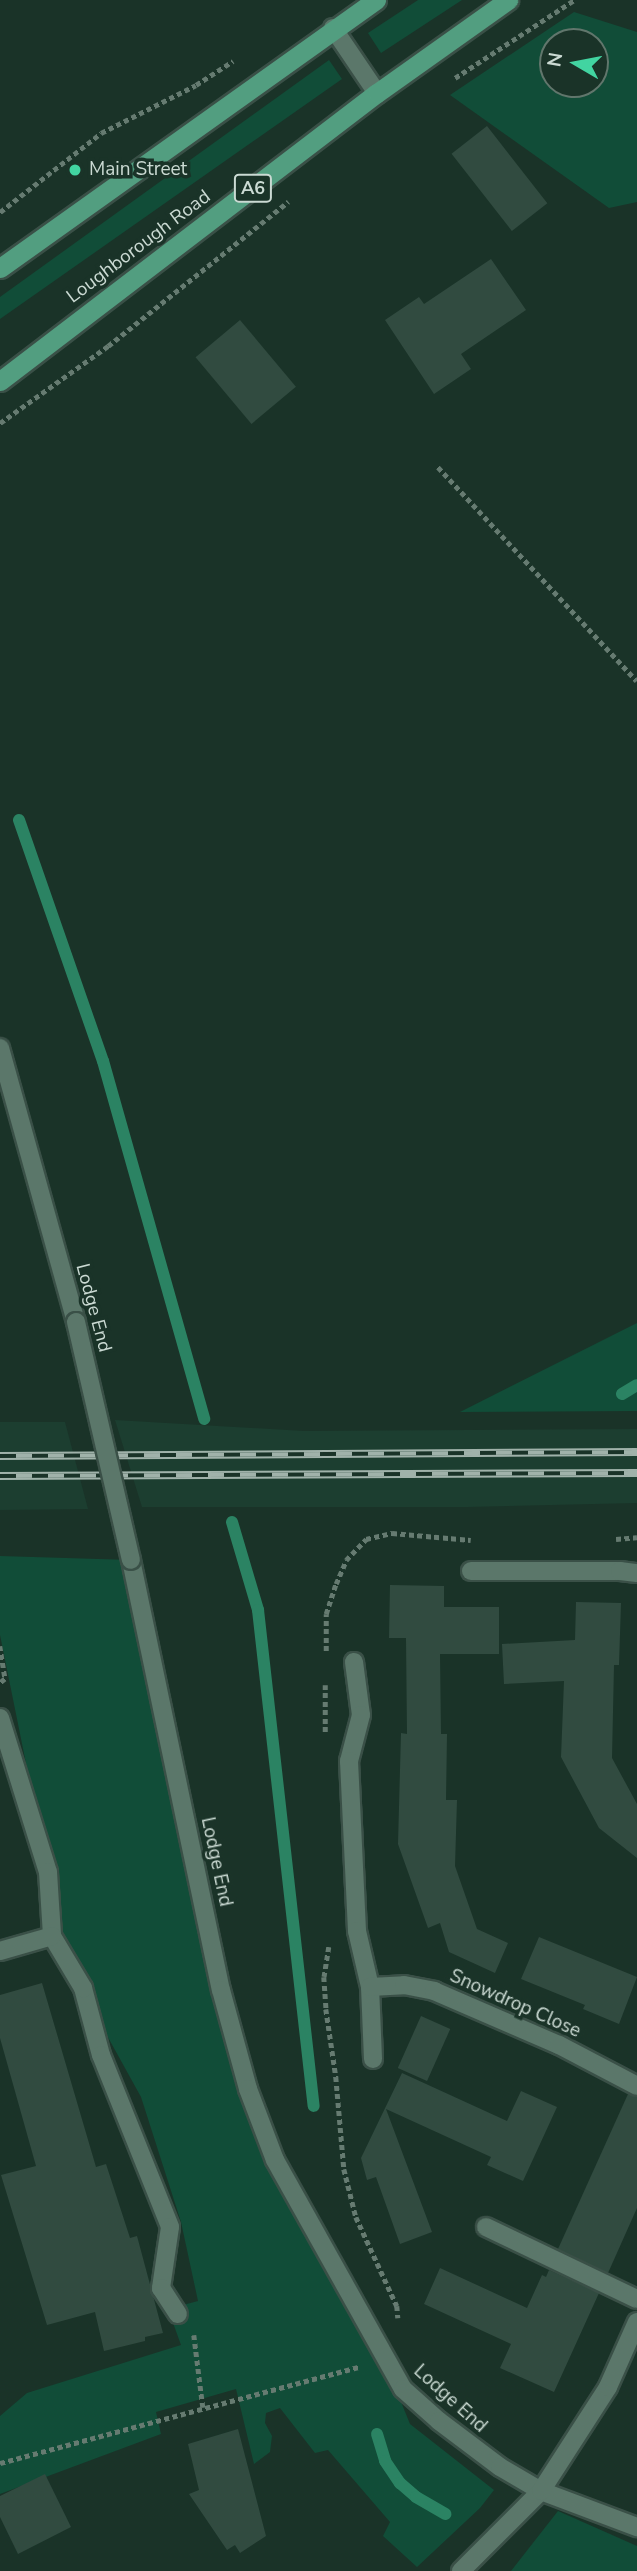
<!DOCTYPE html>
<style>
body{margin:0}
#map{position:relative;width:637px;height:2571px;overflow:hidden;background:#1a3328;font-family:"Nunito Sans",sans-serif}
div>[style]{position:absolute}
.built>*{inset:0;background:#1c3e30}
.green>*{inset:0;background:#114d38}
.stream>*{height:12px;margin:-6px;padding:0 6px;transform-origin:6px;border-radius:6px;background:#2b8363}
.building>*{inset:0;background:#314b40;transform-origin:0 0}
.path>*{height:4.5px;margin-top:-2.25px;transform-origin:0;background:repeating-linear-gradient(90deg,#667b71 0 5px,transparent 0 8.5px)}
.roads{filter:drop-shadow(2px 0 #3a5047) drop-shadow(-2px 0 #3a5047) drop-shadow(0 2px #3a5047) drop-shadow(0 -2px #3a5047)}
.service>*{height:18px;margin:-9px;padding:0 9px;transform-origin:9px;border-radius:9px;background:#5b776a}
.minor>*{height:18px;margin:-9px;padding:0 9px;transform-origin:9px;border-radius:9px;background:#5b776a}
.trunk>*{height:19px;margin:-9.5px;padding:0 9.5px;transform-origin:9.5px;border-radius:9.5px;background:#529e80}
.rail>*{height:8px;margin-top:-4px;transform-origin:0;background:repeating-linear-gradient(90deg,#1a3328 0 16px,#a0b2aa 0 32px);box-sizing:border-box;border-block:2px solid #a0b2aa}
.bridges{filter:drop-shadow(2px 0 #3a5047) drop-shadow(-2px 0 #3a5047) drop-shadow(0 2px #3a5047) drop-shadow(0 -2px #3a5047)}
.minor-bridge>*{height:18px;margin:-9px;padding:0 9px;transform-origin:9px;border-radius:9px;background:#5b776a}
.dots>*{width:19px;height:19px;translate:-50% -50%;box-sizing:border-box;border:4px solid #1a3328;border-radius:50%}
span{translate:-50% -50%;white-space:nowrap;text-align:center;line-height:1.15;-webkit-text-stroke:7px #1a3328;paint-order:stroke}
.shield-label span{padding:2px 5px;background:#1a3328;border:2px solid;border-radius:5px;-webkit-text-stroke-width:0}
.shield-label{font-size:18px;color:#cbdad3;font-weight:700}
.poi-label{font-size:19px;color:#cbdad3}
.left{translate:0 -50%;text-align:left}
.street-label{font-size:19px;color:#cbdad3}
.north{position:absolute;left:539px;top:28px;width:70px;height:70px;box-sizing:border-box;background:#1a3328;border:2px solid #61766c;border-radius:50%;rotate:280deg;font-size:19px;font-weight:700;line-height:28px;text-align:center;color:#cbdad3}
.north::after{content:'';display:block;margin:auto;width:24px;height:32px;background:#42d4a1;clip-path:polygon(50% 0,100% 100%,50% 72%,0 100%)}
</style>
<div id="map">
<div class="built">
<i style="clip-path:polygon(115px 1420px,304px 1431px,637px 1429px,637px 1503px,467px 1507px,142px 1507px)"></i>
<i style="clip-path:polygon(0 1422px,65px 1422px,88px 1509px,0 1510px)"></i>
</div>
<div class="green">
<i style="clip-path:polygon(418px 0,462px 0,381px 53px,368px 33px)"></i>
<i style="clip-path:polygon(evenodd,574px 12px,637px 32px,637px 202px,609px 208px,450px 95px,574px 12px,553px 42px,595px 42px,595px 84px,553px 84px,553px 42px)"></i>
<i style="clip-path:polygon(329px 60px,342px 79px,0 319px,0 297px)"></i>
<i style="clip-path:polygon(637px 1323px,637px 1411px,460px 1412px)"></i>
<i style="clip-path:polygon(0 1556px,131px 1560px,248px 2089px,384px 2360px,410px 2424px,494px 2490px,480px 2508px,417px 2567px,383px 2536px,390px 2522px,328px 2450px,315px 2453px,280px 2408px,266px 2413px,265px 2423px,272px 2436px,270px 2452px,254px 2464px,236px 2389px,156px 2412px,161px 2434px,0 2494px,0 2416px,27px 2393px,181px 2345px,168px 2309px,198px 2301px,181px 2222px,141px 2097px,52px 1936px,48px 1872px,0 1635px)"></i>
<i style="clip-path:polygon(558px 2511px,637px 2546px,637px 2571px,511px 2571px)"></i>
</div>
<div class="stream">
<i style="left:19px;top:820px;width:255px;rotate:70.8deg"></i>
<i style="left:103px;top:1061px;width:372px;rotate:74.2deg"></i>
<i style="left:622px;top:1394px;width:17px;rotate:-31deg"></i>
<i style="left:232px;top:1522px;width:92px;rotate:73.5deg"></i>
<i style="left:258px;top:1610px;width:499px;rotate:83.6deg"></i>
<i style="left:377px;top:2434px;width:28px;rotate:73deg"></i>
<i style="left:385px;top:2461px;width:27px;rotate:56deg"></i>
<i style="left:400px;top:2483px;width:21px;rotate:41deg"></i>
<i style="left:416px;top:2497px;width:34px;rotate:30deg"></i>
</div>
<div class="building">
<i style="left:487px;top:126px;width:98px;height:45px;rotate:52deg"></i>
<i style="clip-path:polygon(491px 259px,526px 310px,461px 354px,471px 369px,434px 394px,385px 320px,419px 297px,424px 304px)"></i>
<i style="left:240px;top:320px;width:87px;height:58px;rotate:50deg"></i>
<i style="clip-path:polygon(390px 1585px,444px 1586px,444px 1607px,499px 1607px,499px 1654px,440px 1654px,441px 1734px,447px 1734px,446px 1800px,457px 1800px,455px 1866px,477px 1929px,508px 1943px,495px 1973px,449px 1952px,440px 1923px,428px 1928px,398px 1844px,401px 1733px,407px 1734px,406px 1638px,389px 1638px)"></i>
<i style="clip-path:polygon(576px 1602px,621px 1603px,619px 1665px,614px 1665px,612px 1758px,637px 1804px,637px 1858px,599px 1828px,561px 1757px,564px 1681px,504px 1684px,502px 1644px,575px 1640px)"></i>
<i style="clip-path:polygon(539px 1937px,637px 1977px,619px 2024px,583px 2009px,585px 2005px,521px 1979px)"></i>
<i style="clip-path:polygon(42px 1983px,96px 2167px,106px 2164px,130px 2238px,137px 2236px,163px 2333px,145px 2337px,145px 2341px,104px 2351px,95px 2312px,47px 2325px,1px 2175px,36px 2166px,0 2038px,0 1995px)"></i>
<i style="left:421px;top:2016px;width:32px;height:57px;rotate:24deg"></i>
<i style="clip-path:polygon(402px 2073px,507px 2121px,521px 2091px,557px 2107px,523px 2181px,487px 2165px,491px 2157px,386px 2109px,432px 2232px,400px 2244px,376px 2177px,367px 2180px,361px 2158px)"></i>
<i style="clip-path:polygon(628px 2094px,637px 2097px,637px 2208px,608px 2273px,558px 2249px)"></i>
<i style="clip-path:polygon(440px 2268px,527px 2308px,542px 2275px,546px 2277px,549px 2270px,599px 2293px,554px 2392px,500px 2368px,511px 2344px,424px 2304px)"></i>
<i style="clip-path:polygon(238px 2429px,266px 2536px,240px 2553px,235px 2545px,227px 2550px,189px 2494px,199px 2490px,188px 2444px)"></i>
<i style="clip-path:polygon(45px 2474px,71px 2527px,18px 2554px,0 2517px,0 2496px)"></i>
</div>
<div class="path">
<i style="left:455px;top:78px;width:142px;rotate:-33.2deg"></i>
<i style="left:0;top:212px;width:128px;rotate:-38deg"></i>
<i style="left:101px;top:133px;width:106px;rotate:-26.8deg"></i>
<i style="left:196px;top:85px;width:44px;rotate:-33deg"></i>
<i style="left:0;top:423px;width:133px;rotate:-35.5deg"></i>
<i style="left:108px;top:346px;width:231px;rotate:-38.7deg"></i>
<i style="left:438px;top:467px;width:292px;rotate:47.1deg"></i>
<i style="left:616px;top:1539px;width:21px;rotate:-5deg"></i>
<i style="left:0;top:1646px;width:33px;rotate:81deg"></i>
<i style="left:5px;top:1679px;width:6px;rotate:141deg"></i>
<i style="left:326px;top:1651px;width:37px;rotate:-90deg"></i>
<i style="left:326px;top:1614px;width:32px;rotate:-72deg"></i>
<i style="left:336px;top:1584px;width:26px;rotate:-67deg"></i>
<i style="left:346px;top:1560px;width:29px;rotate:-46deg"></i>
<i style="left:366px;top:1539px;width:27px;rotate:-13deg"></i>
<i style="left:392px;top:1533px;width:79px;rotate:5.1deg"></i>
<i style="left:325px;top:1732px;width:47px;rotate:-90deg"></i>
<i style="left:329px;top:1947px;width:30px;rotate:99deg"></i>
<i style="left:324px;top:1977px;width:32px;rotate:86deg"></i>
<i style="left:326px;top:2009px;width:69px;rotate:81.6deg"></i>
<i style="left:336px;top:2077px;width:92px;rotate:85deg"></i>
<i style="left:344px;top:2169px;width:49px;rotate:76deg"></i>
<i style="left:356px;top:2217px;width:98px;rotate:65.3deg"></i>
<i style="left:397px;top:2306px;width:12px;rotate:85deg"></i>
<i style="left:194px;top:2335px;width:73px;rotate:82.9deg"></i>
<i style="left:0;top:2463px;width:371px;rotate:-15deg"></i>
</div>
<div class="roads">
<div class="service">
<i style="left:333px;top:28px;width:78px;rotate:55.9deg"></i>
<i style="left:471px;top:1571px;width:149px"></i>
<i style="left:354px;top:1662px;width:53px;rotate:82.5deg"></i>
<i style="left:361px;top:1715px;width:48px;rotate:104.6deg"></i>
<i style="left:349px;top:1761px;width:170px;rotate:87.3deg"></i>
<i style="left:0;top:1718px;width:161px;rotate:72.7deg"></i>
<i style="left:83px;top:1988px;width:69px;rotate:75deg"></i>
<i style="left:101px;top:2055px;width:185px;rotate:68.1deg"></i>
<i style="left:170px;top:2227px;width:62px;rotate:98.4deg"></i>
<i style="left:161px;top:2288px;width:31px;rotate:57deg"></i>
<i style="left:486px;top:2227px;width:167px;rotate:25.5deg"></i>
</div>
<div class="minor">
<i style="left:0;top:1048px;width:284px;rotate:74.5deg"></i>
<i style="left:131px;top:1560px;width:439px;rotate:78.2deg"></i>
<i style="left:221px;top:1990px;width:103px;rotate:74.7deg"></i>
<i style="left:248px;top:2089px;width:76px;rotate:69.2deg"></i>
<i style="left:275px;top:2160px;width:262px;rotate:60.8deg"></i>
<i style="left:403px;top:2389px;width:48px;rotate:41.6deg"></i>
<i style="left:439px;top:2421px;width:76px;rotate:37deg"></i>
<i style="left:500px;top:2467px;width:48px;rotate:30.3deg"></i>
<i style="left:541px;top:2491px;width:103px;rotate:20.6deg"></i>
<i style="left:620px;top:1571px;width:17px;rotate:7deg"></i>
<i style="left:48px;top:1872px;width:64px;rotate:86.4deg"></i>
<i style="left:52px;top:1936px;width:61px;rotate:59.2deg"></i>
<i style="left:357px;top:1931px;width:57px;rotate:76.9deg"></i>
<i style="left:370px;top:1987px;width:72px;rotate:87.6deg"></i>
<i style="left:0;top:1951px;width:54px;rotate:-16.1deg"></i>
<i style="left:370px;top:1987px;width:34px;rotate:-3deg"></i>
<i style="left:404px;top:1985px;width:31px;rotate:11deg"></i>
<i style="left:434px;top:1991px;width:136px;rotate:23.4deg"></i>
<i style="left:559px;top:2045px;width:88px;rotate:27.7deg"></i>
<i style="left:461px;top:2571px;width:113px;rotate:-45deg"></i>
<i style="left:541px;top:2491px;width:124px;rotate:-57.2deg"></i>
<i style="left:608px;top:2387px;width:71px;rotate:-66deg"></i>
</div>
<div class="trunk">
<i style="left:0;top:268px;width:462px;rotate:-35.5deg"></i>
<i style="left:0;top:381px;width:474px;rotate:-37.4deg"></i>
<i style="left:377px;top:93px;width:161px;rotate:-35.4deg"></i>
</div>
</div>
<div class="rail">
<i style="left:0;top:1456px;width:637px;rotate:-0.36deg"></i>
<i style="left:0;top:1476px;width:637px;rotate:-0.27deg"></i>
</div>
<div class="bridges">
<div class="minor-bridge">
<i style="left:76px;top:1322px;width:244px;rotate:77deg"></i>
</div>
</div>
<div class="dots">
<i style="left:75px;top:170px;background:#42d4a1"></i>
</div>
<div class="shield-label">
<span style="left:253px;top:188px">A6</span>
</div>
<div class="poi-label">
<span class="left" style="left:89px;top:170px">Main Street</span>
</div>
<div class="street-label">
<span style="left:139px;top:247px;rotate:-37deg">Loughborough Road</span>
<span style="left:93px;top:1308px;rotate:75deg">Lodge End</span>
<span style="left:216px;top:1862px;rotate:78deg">Lodge End</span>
<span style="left:515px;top:2004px;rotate:24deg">Snowdrop Close</span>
<span style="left:450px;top:2399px;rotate:42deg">Lodge End</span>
</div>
<div class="north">N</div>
</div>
